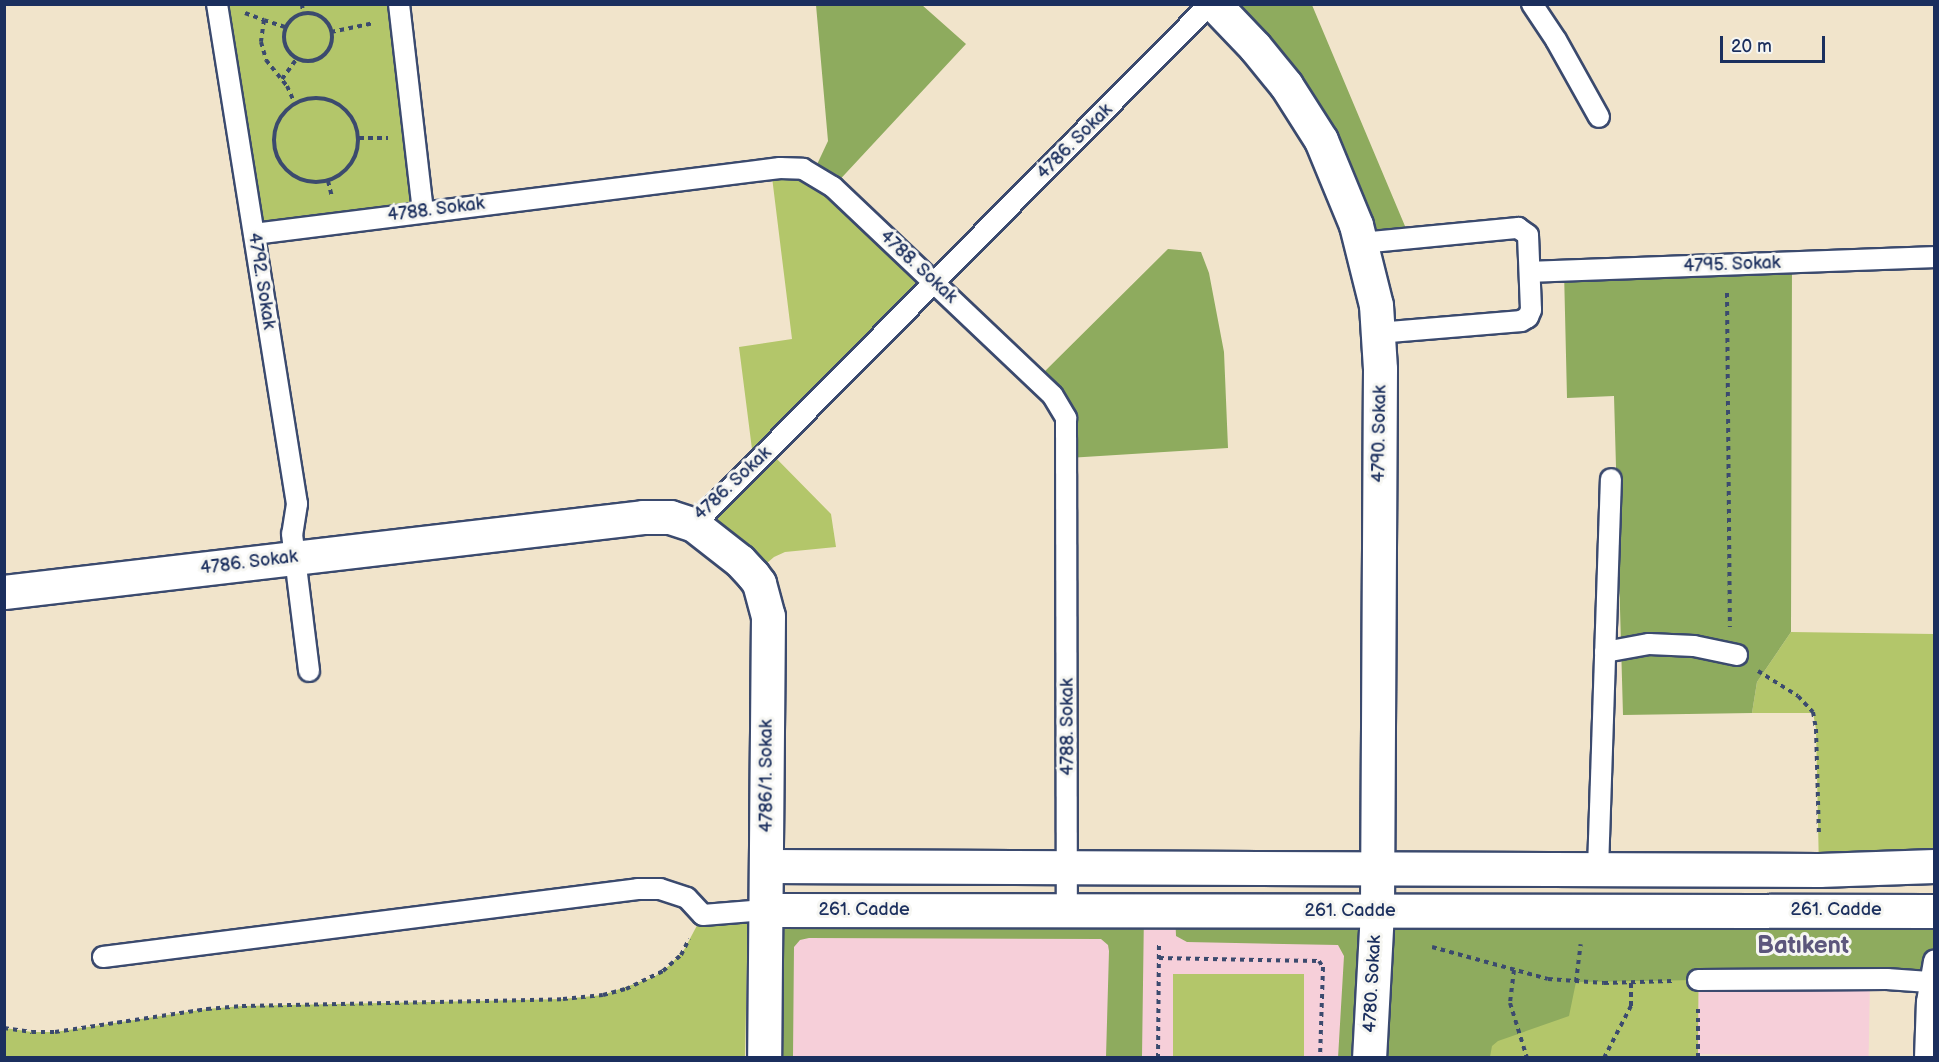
<!DOCTYPE html>
<meta charset="utf-8">
<style>
body{margin:0}
#map{position:relative;width:1939px;height:1062px;overflow:hidden;background:#f1e4cb;font-family:"Balsamiq Sans",sans-serif}
div>[style]{position:absolute}
.built>*{inset:0;background:#f6cfd9;transform-origin:0 0}
.green>*{inset:0;background:#b3c66a;transform-origin:0 0}
.forest>*{inset:0;background:#8eab5e}
.path>*{height:4px;margin-top:-2px;transform-origin:0;background:repeating-linear-gradient(90deg,#3b4a6e 0 4.5px,transparent 0 9px)}
.path>.ring{margin:-2px;padding:0;box-sizing:content-box;background:none;border:4px solid #3b4a6e;border-radius:50%}
.roads{filter:drop-shadow(2px 0 #3b4a6e) drop-shadow(-2px 0 #3b4a6e) drop-shadow(0 2px #3b4a6e) drop-shadow(0 -2px #3b4a6e)}
.service>*{height:20px;margin:-10px;padding:0 10px;transform-origin:10px;border-radius:10px;background:#fff}
.minor>*{height:33px;margin:-16.5px;padding:0 16.5px;transform-origin:16.5px;border-radius:16.5px;background:#fff}
span{translate:-50% -50%;white-space:nowrap;text-align:center;line-height:1.15;-webkit-text-stroke:6px #f6f6f2;paint-order:stroke}
.street-label{font-size:18px;color:#1b2f5e}
.district-label{font-size:24px;color:#5c567c;font-weight:700}
.frame{position:absolute;inset:0;border:6px solid #1b2f5e;pointer-events:none}
.scale{position:absolute;left:1720px;top:36px;width:105px;height:27px;box-sizing:border-box;border:3px solid #1b2f5e;border-top:0;padding-left:8px;font-size:18px;line-height:21px;white-space:nowrap;color:#1b2f5e;-webkit-text-stroke:4px #f6f6f2;paint-order:stroke}
</style>
<div id="map">
<div class="built">
<i style="left:765px;top:910px;width:612px;height:148px"></i>
<i style="left:1870px;top:979px;width:78px;height:172px;rotate:91deg"></i>
</div>
<div class="green">
<i style="clip-path:polygon(217px 5px,399px 5px,423px 212px,254px 234px)"></i>
<i style="clip-path:polygon(794px 168px,936px 283px,769px 451px,831px 514px,836px 547px,785px 552px,774px 557px,753px 575px,694px 525px,754px 465px,739px 347px,792px 339px,771px 169px)"></i>
<i style="clip-path:polygon(1791px 632px,1934px 634px,1934px 866px,1819px 870px,1816px 729px,1813px 713px,1752px 713px,1757px 682px)"></i>
<i style="clip-path:polygon(1699px 910px,1698px 1057px,1369px 1058px)"></i>
<i style="clip-path:polygon(748px 911px,745px 1057px,5px 1058px,5px 1028px,32px 1032px,55px 1032px,207px 1009px,242px 1006px,563px 999px,603px 995px,654px 977px,670px 965px,684px 950px,702px 916px)"></i>
<i style="left:1173px;top:974px;width:131px;height:83px"></i>
</div>
<div class="forest">
<i style="clip-path:polygon(816px 5px,922px 5px,966px 44px,833px 187px,813px 173px,828px 141px)"></i>
<i style="clip-path:polygon(1214px 5px,1312px 5px,1410px 238px,1361px 243px,1351px 208px)"></i>
<i style="clip-path:polygon(1168px 249px,1201px 252px,1209px 273px,1224px 352px,1228px 448px,1068px 458px,1067px 424px,1036px 380px)"></i>
<i style="clip-path:polygon(1792px 263px,1791px 632px,1757px 682px,1752px 713px,1623px 715px,1614px 396px,1567px 398px,1564px 271px)"></i>
<i style="clip-path:polygon(765px 910px,1144px 911px,1142px 1057px,1106px 1057px,1109px 951px,1108px 945px,1101px 939px,809px 938px,800px 940px,794px 947px,793px 1057px,764px 1058px)"></i>
<i style="clip-path:polygon(1175px 910px,1934px 911px,1934px 961px,1929px 982px,1698px 980px,1576px 982px,1569px 1016px,1498px 1041px,1492px 1046px,1490px 1057px,1338px 1058px,1344px 956px,1338px 945px,1187px 942px,1176px 936px)"></i>
</div>
<div class="path">
<i style="left:302px;top:4px;width:10px;rotate:84deg"></i>
<i style="left:245px;top:13px;width:20px;rotate:20deg"></i>
<i class="ring" style="left:284px;top:13px;width:44px;height:44px"></i>
<i style="left:285px;top:27px;width:22px;rotate:-162deg"></i>
<i style="left:264px;top:20px;width:22px;rotate:98deg"></i>
<i style="left:261px;top:42px;width:19px;rotate:74deg"></i>
<i style="left:266px;top:60px;width:33px;rotate:51deg"></i>
<i style="left:287px;top:86px;width:20px;rotate:66deg"></i>
<i style="left:331px;top:32px;width:44px;rotate:-11.8deg"></i>
<i style="left:282px;top:79px;width:26px;rotate:-54deg"></i>
<i class="ring" style="left:274px;top:98px;width:80px;height:80px"></i>
<i style="left:359px;top:138px;width:29px"></i>
<i style="left:328px;top:181px;width:16px;rotate:76deg"></i>
<i style="left:1727px;top:293px;width:334px;rotate:89.5deg"></i>
<i style="left:1758px;top:671px;width:47px;rotate:32deg"></i>
<i style="left:1798px;top:696px;width:22px;rotate:47deg"></i>
<i style="left:1813px;top:712px;width:17px;rotate:80deg"></i>
<i style="left:1816px;top:729px;width:107px;rotate:88.4deg"></i>
<i style="left:1432px;top:947px;width:120px;rotate:15.4deg"></i>
<i style="left:1548px;top:979px;width:56px;rotate:4.1deg"></i>
<i style="left:1604px;top:983px;width:68px;rotate:-1.7deg"></i>
<i style="left:1159px;top:958px;width:160px;rotate:1.1deg"></i>
<i style="left:1319px;top:961px;width:7px;rotate:56deg"></i>
<i style="left:1323px;top:967px;width:91px;rotate:91.9deg"></i>
<i style="left:1514px;top:970px;width:33px;rotate:97deg"></i>
<i style="left:1510px;top:1003px;width:58px;rotate:72.8deg"></i>
<i style="left:1576px;top:982px;width:38px;rotate:-83deg"></i>
<i style="left:4px;top:1028px;width:28px;rotate:8deg"></i>
<i style="left:32px;top:1032px;width:23px"></i>
<i style="left:55px;top:1032px;width:154px;rotate:-8.6deg"></i>
<i style="left:207px;top:1009px;width:35px;rotate:-5deg"></i>
<i style="left:242px;top:1006px;width:321px;rotate:-1.2deg"></i>
<i style="left:563px;top:999px;width:40px;rotate:-5.7deg"></i>
<i style="left:603px;top:995px;width:24px;rotate:-15deg"></i>
<i style="left:626px;top:989px;width:41px;rotate:-25.9deg"></i>
<i style="left:663px;top:971px;width:24px;rotate:-42deg"></i>
<i style="left:681px;top:955px;width:18px;rotate:-63deg"></i>
<i style="left:1158px;top:1058px;width:114px;rotate:-89.5deg"></i>
<i style="left:1604px;top:1058px;width:59px;rotate:-62.6deg"></i>
<i style="left:1631px;top:1006px;width:24px;rotate:-90deg"></i>
<i style="left:1698px;top:1058px;width:51px;rotate:-90deg"></i>
</div>
<div class="roads">
<div class="service">
<i style="left:217px;top:4px;width:506px;rotate:80.91deg"></i>
<i style="left:297px;top:504px;width:30px;rotate:99deg"></i>
<i style="left:292px;top:534px;width:138px;rotate:82.9deg"></i>
<i style="left:399px;top:4px;width:209px;rotate:83.4deg"></i>
<i style="left:1532px;top:4px;width:43px;rotate:56.3deg"></i>
<i style="left:1556px;top:40px;width:88px;rotate:60.8deg"></i>
<i style="left:254px;top:234px;width:530px;rotate:-7.15deg"></i>
<i style="left:780px;top:168px;width:23px;rotate:2deg"></i>
<i style="left:803px;top:169px;width:35px;rotate:31deg"></i>
<i style="left:833px;top:187px;width:303px;rotate:43.5deg"></i>
<i style="left:1053px;top:396px;width:26px;rotate:59deg"></i>
<i style="left:1066px;top:418px;width:492px;rotate:89.9deg"></i>
<i style="left:1361px;top:243px;width:158px;rotate:-5.5deg"></i>
<i style="left:1518px;top:228px;width:12px;rotate:35deg"></i>
<i style="left:1528px;top:235px;width:75px;rotate:87.7deg"></i>
<i style="left:1531px;top:310px;width:8px;rotate:113deg"></i>
<i style="left:1528px;top:317px;width:8px;rotate:150deg"></i>
<i style="left:1521px;top:321px;width:143px;rotate:175.2deg"></i>
<i style="left:1530px;top:272px;width:404px;rotate:-2.1deg"></i>
<i style="left:694px;top:525px;width:733px;rotate:-45.28deg"></i>
<i style="left:1605px;top:652px;width:45px;rotate:-10.3deg"></i>
<i style="left:1649px;top:644px;width:45px;rotate:2.5deg"></i>
<i style="left:1694px;top:646px;width:44px;rotate:11.8deg"></i>
<i style="left:1598px;top:869px;width:390px;rotate:-88.1deg"></i>
<i style="left:103px;top:957px;width:539px;rotate:-7.24deg"></i>
<i style="left:638px;top:889px;width:22px"></i>
<i style="left:660px;top:889px;width:28px;rotate:18deg"></i>
<i style="left:687px;top:898px;width:23px;rotate:47deg"></i>
<i style="left:703px;top:915px;width:62px;rotate:-4.6deg"></i>
<i style="left:1698px;top:980px;width:189px;rotate:-0.3deg"></i>
<i style="left:1887px;top:979px;width:42px;rotate:4.1deg"></i>
<i style="left:1925px;top:1058px;width:56px;rotate:-88deg"></i>
<i style="left:1927px;top:1002px;width:42px;rotate:-80.3deg"></i>
</div>
<div class="minor">
<i style="left:1214px;top:4px;width:59px;rotate:46.4deg"></i>
<i style="left:1255px;top:47px;width:49px;rotate:50.8deg"></i>
<i style="left:1286px;top:85px;width:65px;rotate:57.5deg"></i>
<i style="left:1321px;top:140px;width:92px;rotate:67.6deg"></i>
<i style="left:1356px;top:225px;width:82px;rotate:76deg"></i>
<i style="left:1376px;top:305px;width:64px;rotate:86.4deg"></i>
<i style="left:1380px;top:369px;width:542px;rotate:90.32deg"></i>
<i style="left:1377px;top:911px;width:147px;rotate:93.1deg"></i>
<i style="left:4px;top:592px;width:643px;rotate:-6.69deg"></i>
<i style="left:643px;top:517px;width:27px"></i>
<i style="left:670px;top:517px;width:25px;rotate:18deg"></i>
<i style="left:694px;top:525px;width:58px;rotate:38deg"></i>
<i style="left:740px;top:561px;width:19px;rotate:47deg"></i>
<i style="left:753px;top:575px;width:10px;rotate:53deg"></i>
<i style="left:759px;top:583px;width:34px;rotate:75deg"></i>
<i style="left:768px;top:616px;width:442px;rotate:90.5deg"></i>
<i style="left:767px;top:866px;width:1052px;rotate:0.22deg"></i>
<i style="left:1819px;top:870px;width:115px;rotate:-2deg"></i>
<i style="left:765px;top:910px;width:1169px;rotate:0.05deg"></i>
</div>
</div>
<div class="street-label">
<span style="left:1075px;top:142px;rotate:-45deg">4786. Sokak</span>
<span style="left:436px;top:210px;rotate:-7deg">4788. Sokak</span>
<span style="left:1732px;top:265px;rotate:-2deg">4795. Sokak</span>
<span style="left:918px;top:267px;rotate:43deg">4788. Sokak</span>
<span style="left:261px;top:281px;rotate:81deg">4792. Sokak</span>
<span style="left:1380px;top:434px;rotate:-89deg">4790. Sokak</span>
<span style="left:733px;top:484px;rotate:-43deg">4786. Sokak</span>
<span style="left:249px;top:563px;rotate:-7deg">4786. Sokak</span>
<span style="left:1068px;top:727px;rotate:-90deg">4788. Sokak</span>
<span style="left:767px;top:776px;rotate:-90deg">4786/1. Sokak</span>
<span style="left:864px;top:910px">261. Cadde</span>
<span style="left:1836px;top:910px">261. Cadde</span>
<span style="left:1350px;top:911px">261. Cadde</span>
<span style="left:1373px;top:984px;rotate:-87deg">4780. Sokak</span>
</div>
<div class="district-label">
<span style="left:1803px;top:946px">Batıkent</span>
</div>
<div class="frame"></div>
<div class="scale">20 m</div>
</div>
